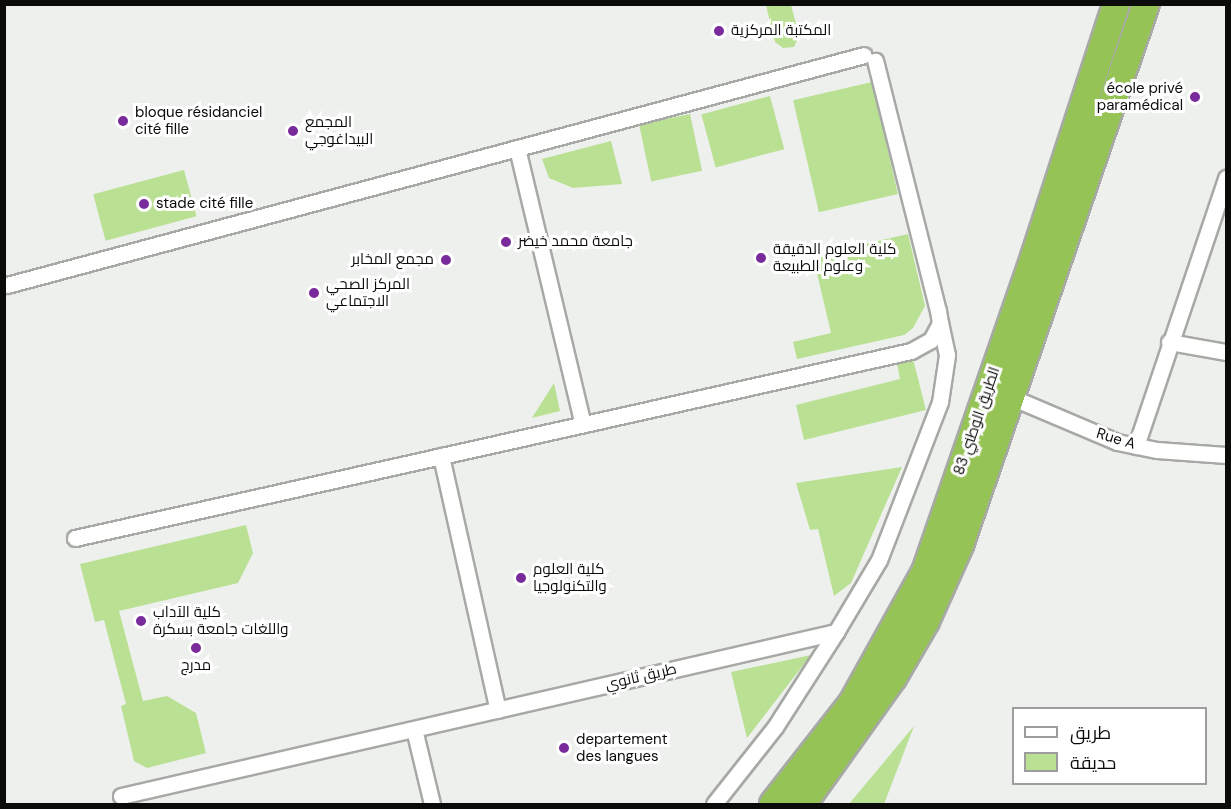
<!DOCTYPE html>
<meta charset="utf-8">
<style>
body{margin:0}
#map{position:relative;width:1231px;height:809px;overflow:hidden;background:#eef0ed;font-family:"DM Sans",Cairo,sans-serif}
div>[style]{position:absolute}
.green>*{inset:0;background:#b9e093;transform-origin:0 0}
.roads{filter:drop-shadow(2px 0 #a7a9a5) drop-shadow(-2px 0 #a7a9a5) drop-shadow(0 2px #a7a9a5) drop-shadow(0 -2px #a7a9a5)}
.minor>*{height:15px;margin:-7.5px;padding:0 7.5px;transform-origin:7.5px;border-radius:7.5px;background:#fff}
.trunk>*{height:26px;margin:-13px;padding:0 13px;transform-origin:13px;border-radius:13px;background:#96c356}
.dots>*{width:16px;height:16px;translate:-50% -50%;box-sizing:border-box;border:3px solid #fff;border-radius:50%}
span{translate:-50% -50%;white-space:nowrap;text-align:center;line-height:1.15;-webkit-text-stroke:6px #fff;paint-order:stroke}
.poi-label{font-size:15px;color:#0b0b0a}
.left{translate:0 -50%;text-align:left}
.right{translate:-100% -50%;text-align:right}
.street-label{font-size:15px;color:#0b0b0a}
.frame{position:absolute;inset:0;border:6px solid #0b0b0a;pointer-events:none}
.legend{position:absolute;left:1012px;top:707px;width:195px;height:78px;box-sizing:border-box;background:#fff;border:2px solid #9d9d9d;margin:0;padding:8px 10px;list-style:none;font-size:18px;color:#0b0b0a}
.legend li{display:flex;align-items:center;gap:12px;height:30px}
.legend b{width:30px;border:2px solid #9d9d9d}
</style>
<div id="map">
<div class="green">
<i style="clip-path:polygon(766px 5px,791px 5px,799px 35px,794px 47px,783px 48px,775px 42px)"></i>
<i style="left:872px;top:82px;width:115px;height:81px;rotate:77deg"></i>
<i style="left:770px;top:96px;width:55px;height:71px;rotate:75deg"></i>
<i style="left:690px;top:114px;width:58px;height:52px;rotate:78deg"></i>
<i style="clip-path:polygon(611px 141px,622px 184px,573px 188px,549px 178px,542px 159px)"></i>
<i style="left:184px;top:170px;width:48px;height:94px;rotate:75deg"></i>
<i style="clip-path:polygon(908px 234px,925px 306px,913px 328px,904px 335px,797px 359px,793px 342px,831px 333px,813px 256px)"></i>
<i style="clip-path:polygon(913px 359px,926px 410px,804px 440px,796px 405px,900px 379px,897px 363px)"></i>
<i style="clip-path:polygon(554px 383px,560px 411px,532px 418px)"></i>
<i style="clip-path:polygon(902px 467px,851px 583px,834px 596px,818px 529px,810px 530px,796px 483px)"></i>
<i style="clip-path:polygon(246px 525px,253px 553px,238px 583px,119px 611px,143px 701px,167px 696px,196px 713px,206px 753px,147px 768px,134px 761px,121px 706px,126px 704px,104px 620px,95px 622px,80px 564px)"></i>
<i style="clip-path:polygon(811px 655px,747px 738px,731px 672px)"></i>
<i style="clip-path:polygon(914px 726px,884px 804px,849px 804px)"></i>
</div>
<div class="roads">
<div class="minor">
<i style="left:517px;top:148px;width:284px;rotate:76.6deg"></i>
<i style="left:7px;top:285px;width:887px;rotate:-15.02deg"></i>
<i style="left:1169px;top:342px;width:58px;rotate:10deg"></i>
<i style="left:1011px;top:397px;width:115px;rotate:23deg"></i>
<i style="left:1117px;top:442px;width:41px;rotate:11.3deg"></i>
<i style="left:1157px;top:450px;width:69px;rotate:4.1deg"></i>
<i style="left:1136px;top:446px;width:283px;rotate:-71.4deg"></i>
<i style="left:441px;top:456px;width:260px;rotate:77.4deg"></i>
<i style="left:75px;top:538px;width:857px;rotate:-12.61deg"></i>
<i style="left:911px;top:351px;width:23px;rotate:-29deg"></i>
<i style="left:931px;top:340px;width:19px;rotate:-62deg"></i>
<i style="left:940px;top:323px;width:12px;rotate:-99deg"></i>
<i style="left:938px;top:311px;width:258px;rotate:-104.1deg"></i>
<i style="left:414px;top:729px;width:77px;rotate:76.5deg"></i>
<i style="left:121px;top:796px;width:734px;rotate:-12.92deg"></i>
<i style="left:836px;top:632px;width:84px;rotate:-59.2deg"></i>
<i style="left:879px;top:560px;width:169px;rotate:-68.9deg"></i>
<i style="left:940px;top:402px;width:48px;rotate:-81.5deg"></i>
<i style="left:947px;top:355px;width:33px;rotate:-102deg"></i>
<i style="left:714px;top:804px;width:98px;rotate:-51.6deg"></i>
<i style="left:775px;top:727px;width:113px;rotate:-57.3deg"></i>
</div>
<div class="trunk">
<i style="left:773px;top:804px;width:128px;rotate:-52deg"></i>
<i style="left:852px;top:703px;width:150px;rotate:-60.9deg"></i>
<i style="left:925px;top:572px;width:336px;rotate:-70.9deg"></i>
<i style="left:1035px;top:254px;width:263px;rotate:-72deg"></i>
<i style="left:803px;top:804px;width:155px;rotate:-54.5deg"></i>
<i style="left:893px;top:678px;width:66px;rotate:-59.9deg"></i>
<i style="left:926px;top:621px;width:83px;rotate:-65.9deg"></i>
<i style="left:960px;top:545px;width:572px;rotate:-71.03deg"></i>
</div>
</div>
<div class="dots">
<i style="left:719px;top:31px;background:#792a9b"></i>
<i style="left:1195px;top:97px;background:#792a9b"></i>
<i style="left:123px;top:121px;background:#792a9b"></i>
<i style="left:293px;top:131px;background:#792a9b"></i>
<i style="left:144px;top:204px;background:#792a9b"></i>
<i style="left:506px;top:242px;background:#792a9b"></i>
<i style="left:761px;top:258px;background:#792a9b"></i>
<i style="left:446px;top:260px;background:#792a9b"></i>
<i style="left:314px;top:293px;background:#792a9b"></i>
<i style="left:521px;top:578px;background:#792a9b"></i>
<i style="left:141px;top:621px;background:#792a9b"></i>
<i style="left:196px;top:648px;background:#792a9b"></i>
<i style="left:564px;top:748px;background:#792a9b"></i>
</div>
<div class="poi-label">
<span class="left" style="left:731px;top:31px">المكتبة المركزية</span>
<span class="right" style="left:1183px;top:97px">école privé<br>paramédical</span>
<span class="left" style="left:135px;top:121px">bloque résidanciel<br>cité fille</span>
<span class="left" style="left:305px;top:131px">المجمع<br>البيداغوجي</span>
<span class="left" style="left:156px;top:204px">stade cité fille</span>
<span class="left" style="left:518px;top:242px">جامعة محمد خيضر</span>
<span class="left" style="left:773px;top:258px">كلية العلوم الدقيقة<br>وعلوم الطبيعة</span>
<span class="right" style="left:434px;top:260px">مجمع المخابر</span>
<span class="left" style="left:326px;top:293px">المركز الصحي<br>الاجتماعي</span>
<span class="left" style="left:533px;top:578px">كلية العلوم<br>والتكنولوجيا</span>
<span class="left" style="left:153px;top:621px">كلية الآداب<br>واللغات جامعة بسكرة</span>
<span style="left:196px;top:666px">مدرج</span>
<span class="left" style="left:576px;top:748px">departement<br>des langues</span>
</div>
<div class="street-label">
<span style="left:977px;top:421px;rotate:-71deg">الطريق الوطني 83</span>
<span style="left:1116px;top:439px;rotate:17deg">Rue A</span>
<span style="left:641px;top:677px;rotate:-13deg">طريق ثانوي</span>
</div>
<div class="frame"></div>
<ul class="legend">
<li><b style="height:8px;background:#fff"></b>طريق</li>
<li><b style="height:16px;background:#b9e093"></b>حديقة</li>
</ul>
</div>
